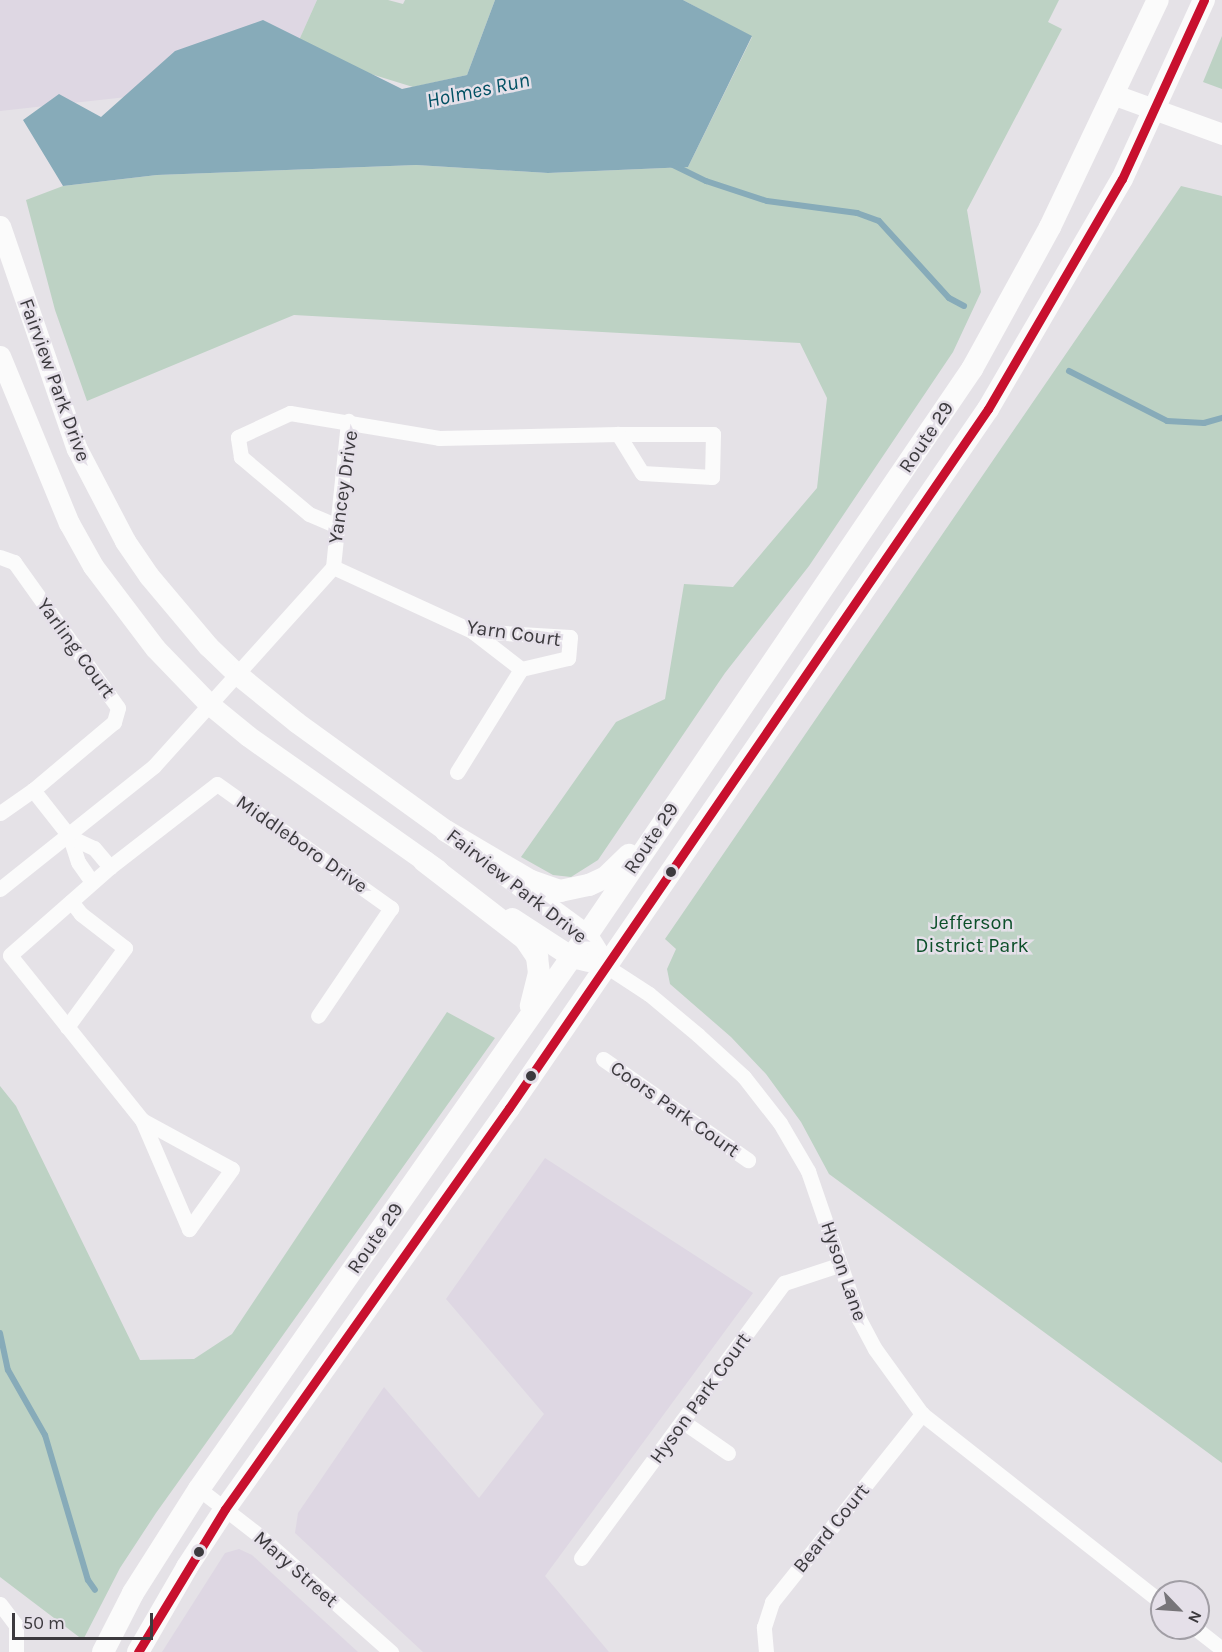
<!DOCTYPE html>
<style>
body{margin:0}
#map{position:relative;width:1222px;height:1652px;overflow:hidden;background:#e5e2e7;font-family:Karla,sans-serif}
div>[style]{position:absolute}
.built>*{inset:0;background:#ded7e3}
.green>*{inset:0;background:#bdd2c4}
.water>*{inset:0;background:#87abb9}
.stream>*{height:6px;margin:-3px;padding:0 3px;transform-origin:3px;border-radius:3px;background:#87abb9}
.minor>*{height:15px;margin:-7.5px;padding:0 7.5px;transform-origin:7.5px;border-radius:7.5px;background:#fbfbfb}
.secondary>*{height:21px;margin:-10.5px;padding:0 10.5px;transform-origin:10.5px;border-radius:10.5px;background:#fbfbfb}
.primary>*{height:22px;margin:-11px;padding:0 11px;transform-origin:11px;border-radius:11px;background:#fbfbfb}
.bus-1>*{height:9px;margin:-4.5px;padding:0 4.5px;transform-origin:4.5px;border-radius:4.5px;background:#c8102e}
.dots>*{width:16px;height:16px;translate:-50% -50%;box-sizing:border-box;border:3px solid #e5e0e9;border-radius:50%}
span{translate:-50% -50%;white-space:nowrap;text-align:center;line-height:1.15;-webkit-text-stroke:5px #e5e0e9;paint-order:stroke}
.street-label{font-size:20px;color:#3c3a3e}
.park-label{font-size:20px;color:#0b4f29}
.water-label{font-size:21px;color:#025164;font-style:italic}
.north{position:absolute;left:1150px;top:1580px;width:60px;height:60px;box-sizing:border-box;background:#e5e0e9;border:2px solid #a19ea5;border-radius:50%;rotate:115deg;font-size:16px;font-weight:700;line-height:24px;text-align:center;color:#3c3a3e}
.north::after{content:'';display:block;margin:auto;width:21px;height:27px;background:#777579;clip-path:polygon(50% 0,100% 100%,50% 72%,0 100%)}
.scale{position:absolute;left:12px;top:1613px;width:141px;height:27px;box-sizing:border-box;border:3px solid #3c3a3e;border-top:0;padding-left:8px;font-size:18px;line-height:21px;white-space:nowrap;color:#3c3a3e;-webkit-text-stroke:4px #e5e0e9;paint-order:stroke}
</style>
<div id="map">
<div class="built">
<i style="clip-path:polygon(0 0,317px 0,300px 38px,300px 78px,0 111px)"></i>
<i style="clip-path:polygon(545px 1158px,753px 1293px,545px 1576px,609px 1652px,423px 1652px,295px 1533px,298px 1513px,384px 1387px,479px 1498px,544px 1414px,446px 1299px)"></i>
<i style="clip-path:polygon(239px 1549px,252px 1555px,358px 1652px,162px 1652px,225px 1553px)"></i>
</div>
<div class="green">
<i style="clip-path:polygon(317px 0,388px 0,403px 4px,405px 0,495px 0,467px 75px,413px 87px,361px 71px,300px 78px,300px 38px)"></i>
<i style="clip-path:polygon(683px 0,1059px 0,1048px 22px,1062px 29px,967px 210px,981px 292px,953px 352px,809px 566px,725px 673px,598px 860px,571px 877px,553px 875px,521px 857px,616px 722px,665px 699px,684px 584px,733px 587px,817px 488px,827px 398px,800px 343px,294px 315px,87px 401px,55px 310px,26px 200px,63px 186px,157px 175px,416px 165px,548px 173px,688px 167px,752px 37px)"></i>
<i style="clip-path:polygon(1222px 36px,1222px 89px,1203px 82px)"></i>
<i style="clip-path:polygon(1181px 186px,1222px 196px,1222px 1463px,829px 1174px,801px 1122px,766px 1074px,731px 1037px,670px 984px,667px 969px,676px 949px,665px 939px)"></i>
<i style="clip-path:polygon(447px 1012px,495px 1038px,156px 1513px,120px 1568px,83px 1640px,0 1577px,0 1086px,16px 1106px,140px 1360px,194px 1359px,232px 1334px)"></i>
</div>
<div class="water">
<i style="clip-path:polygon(495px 0,683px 0,752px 36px,688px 167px,548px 173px,416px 165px,157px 175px,63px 186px,23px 120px,59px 94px,101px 117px,175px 51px,263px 20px,402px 89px,467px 75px)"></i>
</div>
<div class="stream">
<i style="left:671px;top:164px;width:39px;rotate:26deg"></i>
<i style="left:706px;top:181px;width:64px;rotate:18.2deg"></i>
<i style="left:767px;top:201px;width:91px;rotate:7.6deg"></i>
<i style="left:857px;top:213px;width:23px;rotate:20deg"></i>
<i style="left:879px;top:221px;width:104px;rotate:47.7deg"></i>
<i style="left:949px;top:298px;width:17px;rotate:28deg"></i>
<i style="left:1069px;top:371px;width:110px;rotate:27deg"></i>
<i style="left:1167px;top:421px;width:37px;rotate:3deg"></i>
<i style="left:1204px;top:423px;width:19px;rotate:-16deg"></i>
<i style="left:0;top:1333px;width:38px;rotate:78deg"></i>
<i style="left:8px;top:1370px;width:75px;rotate:60.4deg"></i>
<i style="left:45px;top:1435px;width:151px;rotate:73.5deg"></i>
<i style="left:88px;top:1580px;width:12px;rotate:55deg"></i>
</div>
<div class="minor">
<i style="left:335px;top:525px;width:28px;rotate:-157deg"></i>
<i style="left:309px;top:514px;width:89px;rotate:-140deg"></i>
<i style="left:241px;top:457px;width:20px;rotate:-99deg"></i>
<i style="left:238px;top:437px;width:57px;rotate:-24.8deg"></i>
<i style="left:290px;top:413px;width:151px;rotate:9.5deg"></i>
<i style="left:439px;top:438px;width:179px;rotate:-1.3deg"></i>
<i style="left:618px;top:434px;width:95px"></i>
<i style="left:713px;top:434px;width:43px;rotate:91.3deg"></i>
<i style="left:712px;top:477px;width:70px;rotate:-176.7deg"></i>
<i style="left:642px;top:473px;width:46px;rotate:-121.6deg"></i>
<i style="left:0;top:557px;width:15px;rotate:20deg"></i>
<i style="left:14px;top:562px;width:179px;rotate:54.5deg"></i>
<i style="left:118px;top:708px;width:15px;rotate:106deg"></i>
<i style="left:114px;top:722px;width:106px;rotate:140deg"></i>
<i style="left:333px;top:567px;width:153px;rotate:24.7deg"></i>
<i style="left:472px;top:631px;width:98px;rotate:3.5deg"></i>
<i style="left:570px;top:637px;width:21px;rotate:95deg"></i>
<i style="left:568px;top:658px;width:48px;rotate:166.8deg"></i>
<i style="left:472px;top:631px;width:62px;rotate:37.8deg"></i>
<i style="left:457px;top:772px;width:121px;rotate:-58.1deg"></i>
<i style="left:0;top:813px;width:40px;rotate:-34.9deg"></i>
<i style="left:33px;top:790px;width:60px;rotate:51.8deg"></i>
<i style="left:92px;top:882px;width:24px;rotate:-125deg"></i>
<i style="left:78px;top:862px;width:26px;rotate:-108deg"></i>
<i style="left:70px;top:837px;width:26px;rotate:25deg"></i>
<i style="left:94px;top:848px;width:25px;rotate:50deg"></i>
<i style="left:0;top:889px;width:197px;rotate:-38.6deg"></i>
<i style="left:154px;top:766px;width:268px;rotate:-48deg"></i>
<i style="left:333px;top:567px;width:147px;rotate:-84.1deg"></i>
<i style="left:606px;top:966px;width:51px;rotate:33.1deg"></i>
<i style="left:649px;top:994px;width:64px;rotate:39.9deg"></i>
<i style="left:698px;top:1035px;width:62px;rotate:42.4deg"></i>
<i style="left:744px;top:1077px;width:58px;rotate:52deg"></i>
<i style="left:780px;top:1123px;width:56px;rotate:59.7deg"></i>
<i style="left:808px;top:1171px;width:157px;rotate:71deg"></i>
<i style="left:859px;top:1319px;width:34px;rotate:62deg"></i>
<i style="left:875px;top:1349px;width:80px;rotate:54.1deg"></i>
<i style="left:922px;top:1414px;width:305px;rotate:38.2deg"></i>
<i style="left:67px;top:1027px;width:98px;rotate:-53.7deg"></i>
<i style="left:125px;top:948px;width:56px;rotate:-142.3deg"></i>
<i style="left:81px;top:914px;width:16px;rotate:-128deg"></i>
<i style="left:603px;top:1059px;width:177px;rotate:34.9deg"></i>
<i style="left:142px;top:1120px;width:102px;rotate:28.6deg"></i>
<i style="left:232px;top:1169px;width:74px;rotate:125.6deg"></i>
<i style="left:189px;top:1229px;width:119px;rotate:-113.3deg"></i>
<i style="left:142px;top:1120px;width:211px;rotate:-128.7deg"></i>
<i style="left:10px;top:955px;width:133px;rotate:-41.3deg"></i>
<i style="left:110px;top:867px;width:135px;rotate:-37.8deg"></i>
<i style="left:217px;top:784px;width:214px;rotate:35.5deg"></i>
<i style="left:391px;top:908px;width:130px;rotate:124.1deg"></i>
<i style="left:682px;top:1421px;width:56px;rotate:34.8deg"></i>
<i style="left:199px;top:1489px;width:78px;rotate:37.7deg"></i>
<i style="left:261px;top:1537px;width:174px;rotate:41.5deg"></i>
<i style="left:581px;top:1558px;width:342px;rotate:-53.6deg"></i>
<i style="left:784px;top:1283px;width:58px;rotate:-18.1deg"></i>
<i style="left:0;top:1604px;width:26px;rotate:53deg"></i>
<i style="left:16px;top:1625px;width:27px;rotate:90deg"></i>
<i style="left:1195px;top:1628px;width:34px;rotate:38deg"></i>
<i style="left:766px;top:1652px;width:25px;rotate:-95deg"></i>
<i style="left:764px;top:1627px;width:26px;rotate:-72deg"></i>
<i style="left:772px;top:1602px;width:241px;rotate:-51.4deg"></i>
</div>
<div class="secondary">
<i style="left:1115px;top:95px;width:114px;rotate:20deg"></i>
<i style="left:0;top:226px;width:236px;rotate:71deg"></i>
<i style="left:77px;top:449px;width:104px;rotate:62.4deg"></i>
<i style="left:125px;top:541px;width:42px;rotate:55.6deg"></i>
<i style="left:149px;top:576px;width:92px;rotate:49.9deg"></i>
<i style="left:208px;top:646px;width:40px;rotate:44deg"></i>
<i style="left:237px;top:674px;width:76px;rotate:39.1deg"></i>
<i style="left:296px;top:722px;width:201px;rotate:35.9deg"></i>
<i style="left:0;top:356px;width:181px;rotate:67.6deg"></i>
<i style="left:69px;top:523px;width:49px;rotate:60.8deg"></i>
<i style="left:93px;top:566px;width:103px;rotate:52.9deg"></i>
<i style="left:155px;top:648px;width:78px;rotate:46deg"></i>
<i style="left:209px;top:704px;width:50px;rotate:39.4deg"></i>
<i style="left:248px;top:736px;width:232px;rotate:35.2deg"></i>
<i style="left:505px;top:875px;width:102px;rotate:36.2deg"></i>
<i style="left:587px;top:935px;width:36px;rotate:58deg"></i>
<i style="left:512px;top:918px;width:72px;rotate:33deg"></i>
<i style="left:572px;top:957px;width:16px;rotate:14deg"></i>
</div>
<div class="primary">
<i style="left:446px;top:831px;width:99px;rotate:30.5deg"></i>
<i style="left:531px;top:881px;width:31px;rotate:19deg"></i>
<i style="left:560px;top:891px;width:30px;rotate:-12deg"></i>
<i style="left:589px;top:885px;width:19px;rotate:-25deg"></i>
<i style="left:606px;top:877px;width:32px;rotate:-44deg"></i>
<i style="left:424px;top:861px;width:128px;rotate:37.7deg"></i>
<i style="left:525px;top:939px;width:22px;rotate:56deg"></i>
<i style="left:537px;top:957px;width:16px;rotate:83deg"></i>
<i style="left:539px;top:973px;width:34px;rotate:104deg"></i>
<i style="left:103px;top:1652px;width:66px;rotate:-63deg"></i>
<i style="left:133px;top:1593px;width:123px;rotate:-57.6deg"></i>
<i style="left:199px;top:1489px;width:676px;rotate:-54.99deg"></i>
<i style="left:587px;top:935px;width:685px;rotate:-55.78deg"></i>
<i style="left:972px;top:369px;width:162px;rotate:-61.2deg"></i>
<i style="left:1050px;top:227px;width:251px;rotate:-64.6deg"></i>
<i style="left:138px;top:1652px;width:98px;rotate:-60deg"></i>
<i style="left:187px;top:1567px;width:69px;rotate:-56.8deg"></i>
<i style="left:225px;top:1509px;width:491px;rotate:-54.7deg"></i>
<i style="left:509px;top:1108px;width:847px;rotate:-55.58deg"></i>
<i style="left:988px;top:409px;width:266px;rotate:-59.8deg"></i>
<i style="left:1122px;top:179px;width:197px;rotate:-65.4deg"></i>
</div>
<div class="bus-1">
<i style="left:138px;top:1652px;width:167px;rotate:-58.7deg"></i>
<i style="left:225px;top:1509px;width:491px;rotate:-54.7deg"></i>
<i style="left:509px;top:1108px;width:847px;rotate:-55.58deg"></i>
<i style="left:988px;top:409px;width:266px;rotate:-59.8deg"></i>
<i style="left:1122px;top:179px;width:197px;rotate:-65.4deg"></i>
</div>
<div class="dots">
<i style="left:671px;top:872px;background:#3c3a3e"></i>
<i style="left:531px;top:1076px;background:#3c3a3e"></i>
<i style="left:199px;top:1552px;background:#3c3a3e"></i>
</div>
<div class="street-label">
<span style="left:55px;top:380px;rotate:70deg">Fairview Park Drive</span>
<span style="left:926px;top:437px;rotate:-56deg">Route 29</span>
<span style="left:343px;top:487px;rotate:-82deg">Yancey Drive</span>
<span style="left:514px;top:633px;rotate:8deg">Yarn Court</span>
<span style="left:76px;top:648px;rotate:54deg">Yarling Court</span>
<span style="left:651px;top:838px;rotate:-56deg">Route 29</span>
<span style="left:302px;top:844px;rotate:35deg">Middleboro Drive</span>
<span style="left:517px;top:886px;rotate:38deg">Fairview Park Drive</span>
<span style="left:675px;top:1109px;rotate:35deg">Coors Park Court</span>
<span style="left:375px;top:1238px;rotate:-55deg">Route 29</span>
<span style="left:844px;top:1271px;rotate:71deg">Hyson Lane</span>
<span style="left:700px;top:1398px;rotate:-54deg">Hyson Park Court</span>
<span style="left:831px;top:1528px;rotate:-51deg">Beard Court</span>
<span style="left:296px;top:1569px;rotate:41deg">Mary Street</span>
</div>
<div class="park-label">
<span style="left:972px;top:934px">Jefferson<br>District Park</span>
</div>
<div class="water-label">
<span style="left:478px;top:90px;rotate:-12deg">Holmes Run</span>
</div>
<div class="north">N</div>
<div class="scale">50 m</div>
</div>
